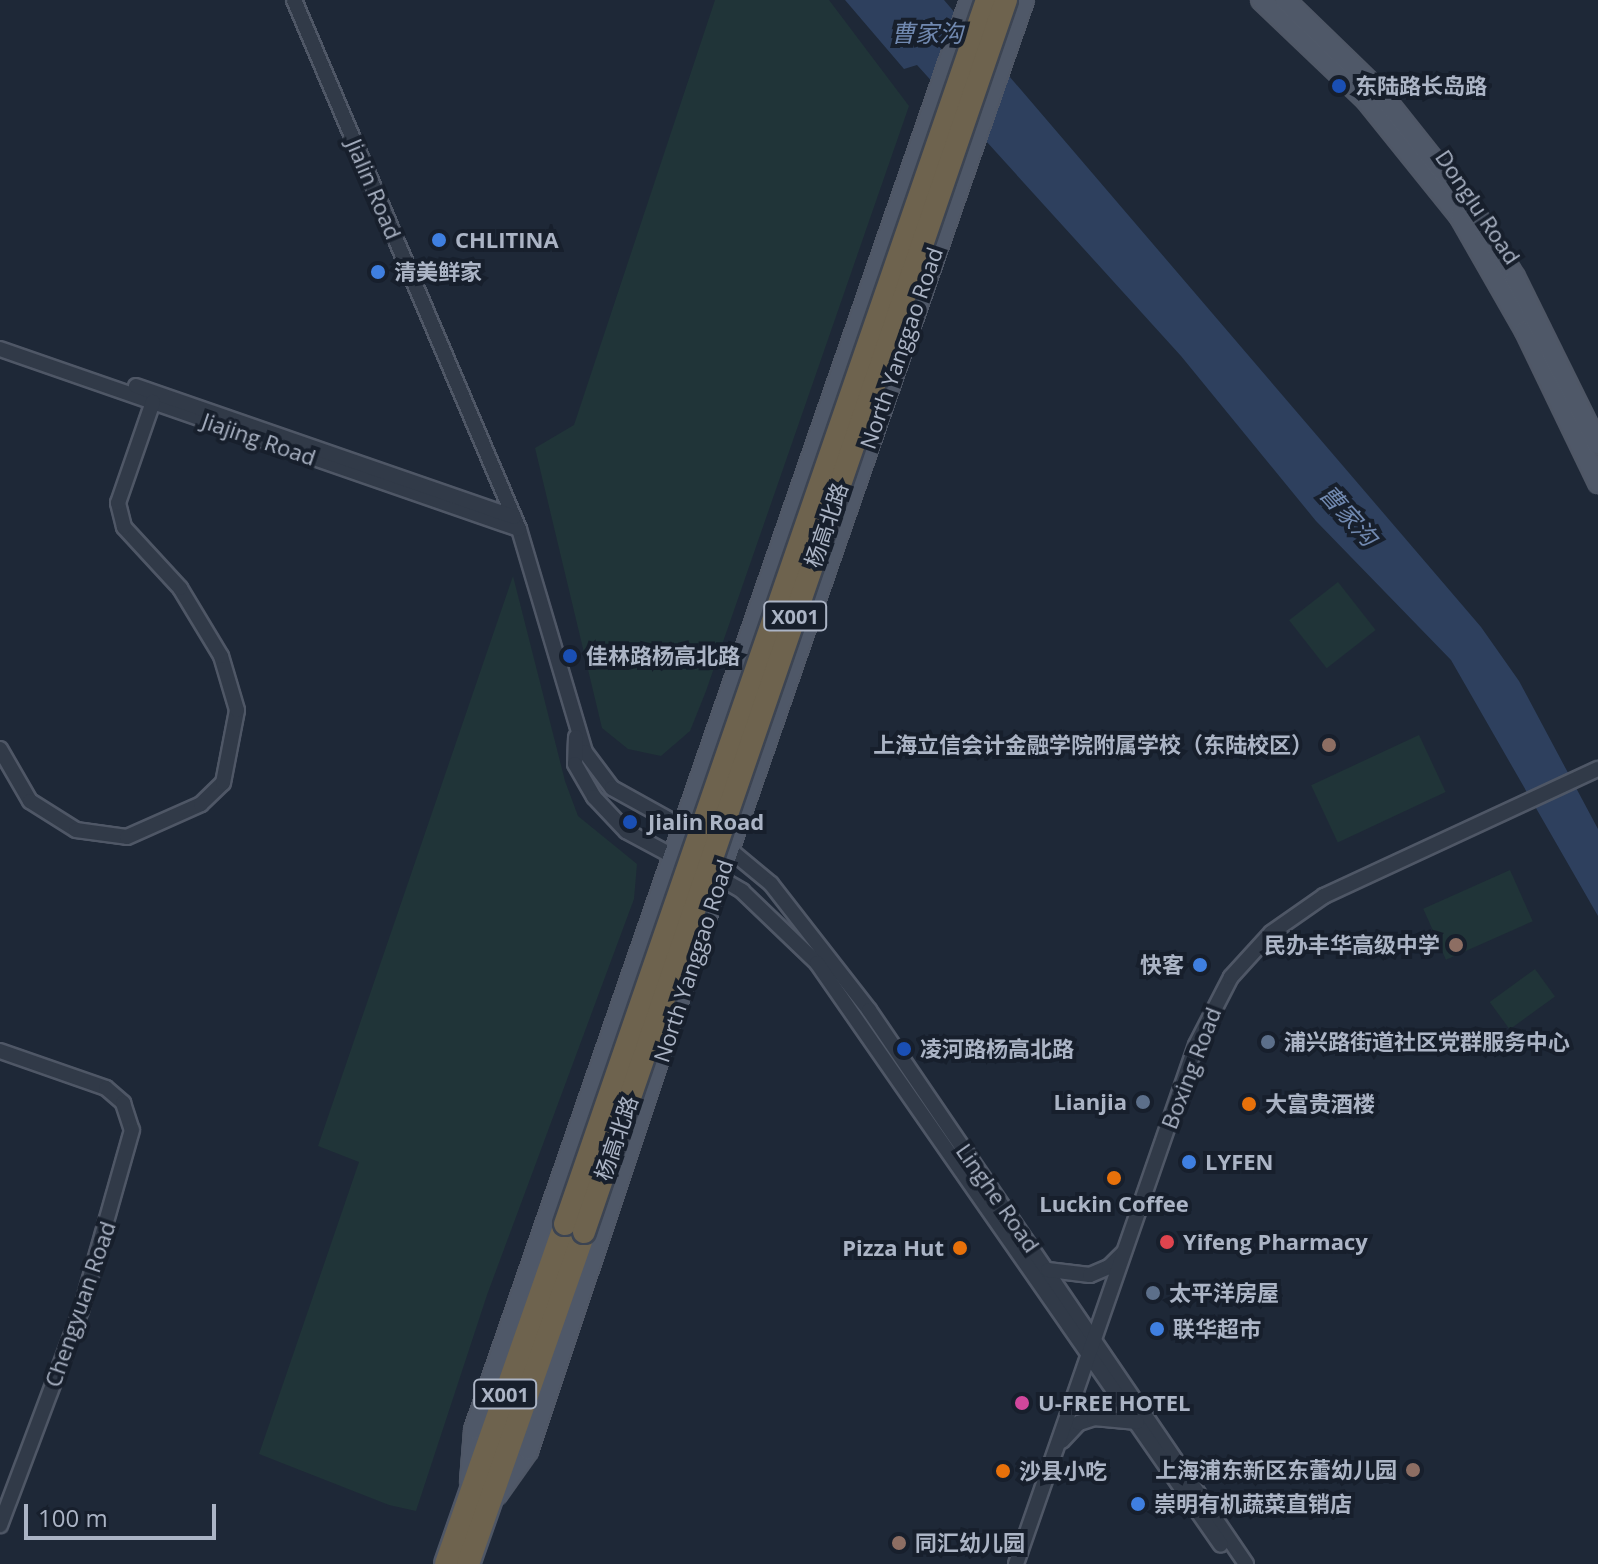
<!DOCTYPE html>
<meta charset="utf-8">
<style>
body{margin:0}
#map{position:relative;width:1598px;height:1564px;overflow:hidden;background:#1e2837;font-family:"Open Sans","Noto Sans SC",sans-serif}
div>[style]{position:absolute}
.green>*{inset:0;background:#203438;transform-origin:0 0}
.water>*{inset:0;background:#2e405e}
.roads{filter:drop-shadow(2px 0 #4f5766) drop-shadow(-2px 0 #4f5766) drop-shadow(0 2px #4f5766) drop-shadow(0 -2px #4f5766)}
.minor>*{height:14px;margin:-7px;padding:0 7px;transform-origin:7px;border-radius:7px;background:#313a48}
.major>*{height:18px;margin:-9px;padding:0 9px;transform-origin:9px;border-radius:9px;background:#4f5868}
.highway>*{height:22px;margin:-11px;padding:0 11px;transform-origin:11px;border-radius:11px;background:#6e634e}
.bridges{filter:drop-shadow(2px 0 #3c4452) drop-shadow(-2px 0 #3c4452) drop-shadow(0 2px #3c4452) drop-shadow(0 -2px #3c4452)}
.highway-bridge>*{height:22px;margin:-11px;padding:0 11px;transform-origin:11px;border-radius:11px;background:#6e634e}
.dots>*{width:22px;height:22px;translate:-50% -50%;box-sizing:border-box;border:4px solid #171f2c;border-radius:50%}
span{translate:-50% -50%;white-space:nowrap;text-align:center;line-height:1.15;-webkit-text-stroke:8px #171f2c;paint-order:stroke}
.shield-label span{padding:2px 6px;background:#171f2c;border:2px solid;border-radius:6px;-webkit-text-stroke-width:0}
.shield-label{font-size:20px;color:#abb4c5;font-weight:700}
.poi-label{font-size:22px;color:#abb4c5;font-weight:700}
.left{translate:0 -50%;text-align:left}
.right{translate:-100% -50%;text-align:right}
.street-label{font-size:22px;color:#abb4c5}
.water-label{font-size:24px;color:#7189b0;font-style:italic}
.scale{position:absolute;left:24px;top:1504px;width:192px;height:36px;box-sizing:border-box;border:4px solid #abb4c5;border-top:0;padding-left:10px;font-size:24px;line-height:28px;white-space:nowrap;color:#abb4c5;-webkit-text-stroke:6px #171f2c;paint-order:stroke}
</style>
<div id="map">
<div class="green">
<i style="clip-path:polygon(715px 0,829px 0,909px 106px,706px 691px,690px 731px,661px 756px,628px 749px,602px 728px,535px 448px,574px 425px)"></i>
<i style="clip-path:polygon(513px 576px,565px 781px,578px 816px,637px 864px,634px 899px,487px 1295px,416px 1511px,389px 1505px,259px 1454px,359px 1162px,318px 1146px)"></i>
<i style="left:1338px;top:582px;width:61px;height:62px;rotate:52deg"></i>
<i style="left:1419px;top:735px;width:63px;height:119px;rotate:65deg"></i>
<i style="left:1510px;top:870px;width:56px;height:95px;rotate:66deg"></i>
<i style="left:1535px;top:969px;width:34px;height:56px;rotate:54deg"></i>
</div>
<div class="water">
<i style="clip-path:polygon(845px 0,944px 0,1481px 627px,1519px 681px,1598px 829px,1598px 916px,1451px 660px,1316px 521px,1181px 356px,917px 65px,904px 69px)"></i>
</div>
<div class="roads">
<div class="minor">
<i style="left:294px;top:0;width:575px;rotate:66.96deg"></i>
<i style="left:519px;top:529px;width:233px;rotate:73.5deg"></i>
<i style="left:585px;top:752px;width:45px;rotate:53.1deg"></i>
<i style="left:612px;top:788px;width:89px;rotate:28.9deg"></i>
<i style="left:0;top:349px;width:549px;rotate:19.13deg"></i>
<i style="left:136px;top:386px;width:400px;rotate:19.1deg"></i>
<i style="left:576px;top:737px;width:27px;rotate:92deg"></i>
<i style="left:575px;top:764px;width:38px;rotate:60deg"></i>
<i style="left:594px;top:797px;width:47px;rotate:46.7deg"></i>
<i style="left:626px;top:831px;width:64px;rotate:28.2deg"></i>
<i style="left:0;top:749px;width:60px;rotate:60deg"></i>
<i style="left:30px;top:801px;width:54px;rotate:32.2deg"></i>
<i style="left:76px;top:830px;width:51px;rotate:7.8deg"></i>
<i style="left:127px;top:837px;width:81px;rotate:-24deg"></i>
<i style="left:201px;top:804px;width:30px;rotate:-44deg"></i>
<i style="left:223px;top:783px;width:74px;rotate:-79.1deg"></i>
<i style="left:237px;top:710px;width:56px;rotate:-106.5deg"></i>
<i style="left:221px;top:656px;width:79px;rotate:-121.1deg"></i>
<i style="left:180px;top:588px;width:83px;rotate:-132.6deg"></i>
<i style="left:124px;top:527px;width:25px;rotate:-104deg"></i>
<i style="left:118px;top:503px;width:107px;rotate:-70.9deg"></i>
<i style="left:724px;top:845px;width:61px;rotate:39.7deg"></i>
<i style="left:771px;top:884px;width:160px;rotate:52.1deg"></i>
<i style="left:869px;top:1010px;width:670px;rotate:55.76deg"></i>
<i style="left:713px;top:874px;width:34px;rotate:30deg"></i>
<i style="left:742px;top:891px;width:104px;rotate:43.8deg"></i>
<i style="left:817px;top:963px;width:708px;rotate:55.23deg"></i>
<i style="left:0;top:1051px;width:112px;rotate:19.2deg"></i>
<i style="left:106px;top:1088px;width:23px;rotate:41deg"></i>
<i style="left:123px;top:1103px;width:28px;rotate:72deg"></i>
<i style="left:132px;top:1130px;width:187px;rotate:105.8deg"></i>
<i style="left:81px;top:1310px;width:230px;rotate:110.6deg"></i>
<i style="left:1048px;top:1270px;width:42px;rotate:6.8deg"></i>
<i style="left:1090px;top:1275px;width:21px;rotate:-23deg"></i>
<i style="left:1109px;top:1267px;width:20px;rotate:-45deg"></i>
<i style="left:1062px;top:1441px;width:25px;rotate:-47deg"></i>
<i style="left:1079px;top:1423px;width:16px;rotate:-18deg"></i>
<i style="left:1094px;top:1418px;width:43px;rotate:5.3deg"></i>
<i style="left:1016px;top:1564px;width:549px;rotate:-70.87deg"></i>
<i style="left:1196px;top:1045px;width:76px;rotate:-62.8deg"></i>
<i style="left:1231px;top:977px;width:59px;rotate:-47.7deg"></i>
<i style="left:1271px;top:933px;width:65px;rotate:-34.9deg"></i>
<i style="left:1324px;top:896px;width:302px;rotate:-24.9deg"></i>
</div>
<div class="major">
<i style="left:1261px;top:0;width:145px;rotate:43.6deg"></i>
<i style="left:1366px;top:100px;width:150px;rotate:51.2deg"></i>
<i style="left:1460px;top:217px;width:131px;rotate:60.3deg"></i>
<i style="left:1525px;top:331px;width:169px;rotate:64.3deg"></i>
<i style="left:1285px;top:0;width:129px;rotate:44.1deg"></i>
<i style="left:1378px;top:90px;width:151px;rotate:51.5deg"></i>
<i style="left:1472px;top:208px;width:81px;rotate:58.1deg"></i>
<i style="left:1515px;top:277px;width:187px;rotate:63.7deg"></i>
<i style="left:470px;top:1481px;width:51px;rotate:-85.5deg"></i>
<i style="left:474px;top:1430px;width:1514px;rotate:-70.87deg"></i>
<i style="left:497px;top:1495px;width:54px;rotate:-54.8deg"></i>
<i style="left:528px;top:1451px;width:650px;rotate:-71.51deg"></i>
<i style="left:734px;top:835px;width:884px;rotate:-70.85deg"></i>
</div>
<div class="highway">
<i style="left:446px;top:1564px;width:360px;rotate:-70.7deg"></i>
<i style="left:468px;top:1564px;width:352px;rotate:-70.7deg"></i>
</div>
</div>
<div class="bridges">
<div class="highway-bridge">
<i style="left:565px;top:1224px;width:1295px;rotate:-70.98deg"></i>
<i style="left:584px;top:1232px;width:1302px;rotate:-71.09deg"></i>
</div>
</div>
<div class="dots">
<i style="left:1339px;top:86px;background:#1a4fb4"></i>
<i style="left:439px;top:240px;background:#3f7fe0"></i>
<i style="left:378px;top:272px;background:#3f7fe0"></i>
<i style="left:570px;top:656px;background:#1a4fb4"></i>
<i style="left:1329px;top:745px;background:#8d6e63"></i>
<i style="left:630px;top:822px;background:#1a4fb4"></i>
<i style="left:1456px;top:945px;background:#8d6e63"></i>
<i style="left:1200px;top:965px;background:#3f7fe0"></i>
<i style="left:1268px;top:1042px;background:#5c6f8a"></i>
<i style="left:904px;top:1049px;background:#1a4fb4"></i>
<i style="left:1143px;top:1102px;background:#5c6f8a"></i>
<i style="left:1249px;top:1104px;background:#e8710a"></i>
<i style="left:1189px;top:1162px;background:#3f7fe0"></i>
<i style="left:1114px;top:1178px;background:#e8710a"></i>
<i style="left:1167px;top:1242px;background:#e0444e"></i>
<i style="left:960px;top:1248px;background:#e8710a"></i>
<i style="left:1153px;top:1293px;background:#5c6f8a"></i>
<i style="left:1157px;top:1329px;background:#3f7fe0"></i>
<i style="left:1022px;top:1403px;background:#d1479c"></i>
<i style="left:1413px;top:1470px;background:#8d6e63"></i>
<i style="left:1003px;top:1471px;background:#e8710a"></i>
<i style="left:1138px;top:1504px;background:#3f7fe0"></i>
<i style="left:899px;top:1543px;background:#8d6e63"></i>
</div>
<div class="shield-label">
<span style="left:795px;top:616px">X001</span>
<span style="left:505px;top:1394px">X001</span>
</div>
<div class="poi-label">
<span class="left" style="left:1355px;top:86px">东陆路长岛路</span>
<span class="left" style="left:455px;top:240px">CHLITINA</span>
<span class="left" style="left:394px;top:272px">清美鲜家</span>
<span class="left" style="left:586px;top:656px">佳林路杨高北路</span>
<span class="right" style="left:1313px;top:745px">上海立信会计金融学院附属学校（东陆校区）</span>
<span class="left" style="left:648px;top:822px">Jialin Road</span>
<span class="right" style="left:1440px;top:945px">民办丰华高级中学</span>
<span class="right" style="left:1184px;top:965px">快客</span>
<span class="left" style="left:1284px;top:1042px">浦兴路街道社区党群服务中心</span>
<span class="left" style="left:920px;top:1049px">凌河路杨高北路</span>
<span class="right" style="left:1127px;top:1102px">Lianjia</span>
<span class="left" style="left:1265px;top:1104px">大富贵酒楼</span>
<span class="left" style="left:1205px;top:1162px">LYFEN</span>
<span style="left:1114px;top:1204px">Luckin Coffee</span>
<span class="left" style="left:1183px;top:1242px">Yifeng Pharmacy</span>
<span class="right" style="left:944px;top:1248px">Pizza Hut</span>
<span class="left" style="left:1169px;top:1293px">太平洋房屋</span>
<span class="left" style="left:1173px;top:1329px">联华超市</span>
<span class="left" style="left:1038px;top:1403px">U-FREE HOTEL</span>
<span class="right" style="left:1397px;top:1470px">上海浦东新区东蕾幼儿园</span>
<span class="left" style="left:1019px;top:1471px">沙县小吃</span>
<span class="left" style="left:1154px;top:1504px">崇明有机蔬菜直销店</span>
<span class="left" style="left:915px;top:1543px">同汇幼儿园</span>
</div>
<div class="street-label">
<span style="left:374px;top:189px;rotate:67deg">Jialin Road</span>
<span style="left:1478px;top:207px;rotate:56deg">Donglu Road</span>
<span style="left:901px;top:348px;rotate:-71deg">North Yanggao Road</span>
<span style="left:259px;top:439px;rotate:19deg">Jiajing Road</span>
<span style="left:826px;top:525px;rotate:-71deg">杨高北路</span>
<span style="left:693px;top:961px;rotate:-72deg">North Yanggao Road</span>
<span style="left:1191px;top:1068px;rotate:-69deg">Boxing Road</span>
<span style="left:616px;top:1138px;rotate:-71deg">杨高北路</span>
<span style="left:998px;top:1198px;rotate:55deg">Linghe Road</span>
<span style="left:80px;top:1304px;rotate:-71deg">Chengyuan Road</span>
</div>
<div class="water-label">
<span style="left:927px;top:33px">曹家沟</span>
<span style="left:1349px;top:515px;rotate:48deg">曹家沟</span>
</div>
<div class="scale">100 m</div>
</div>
